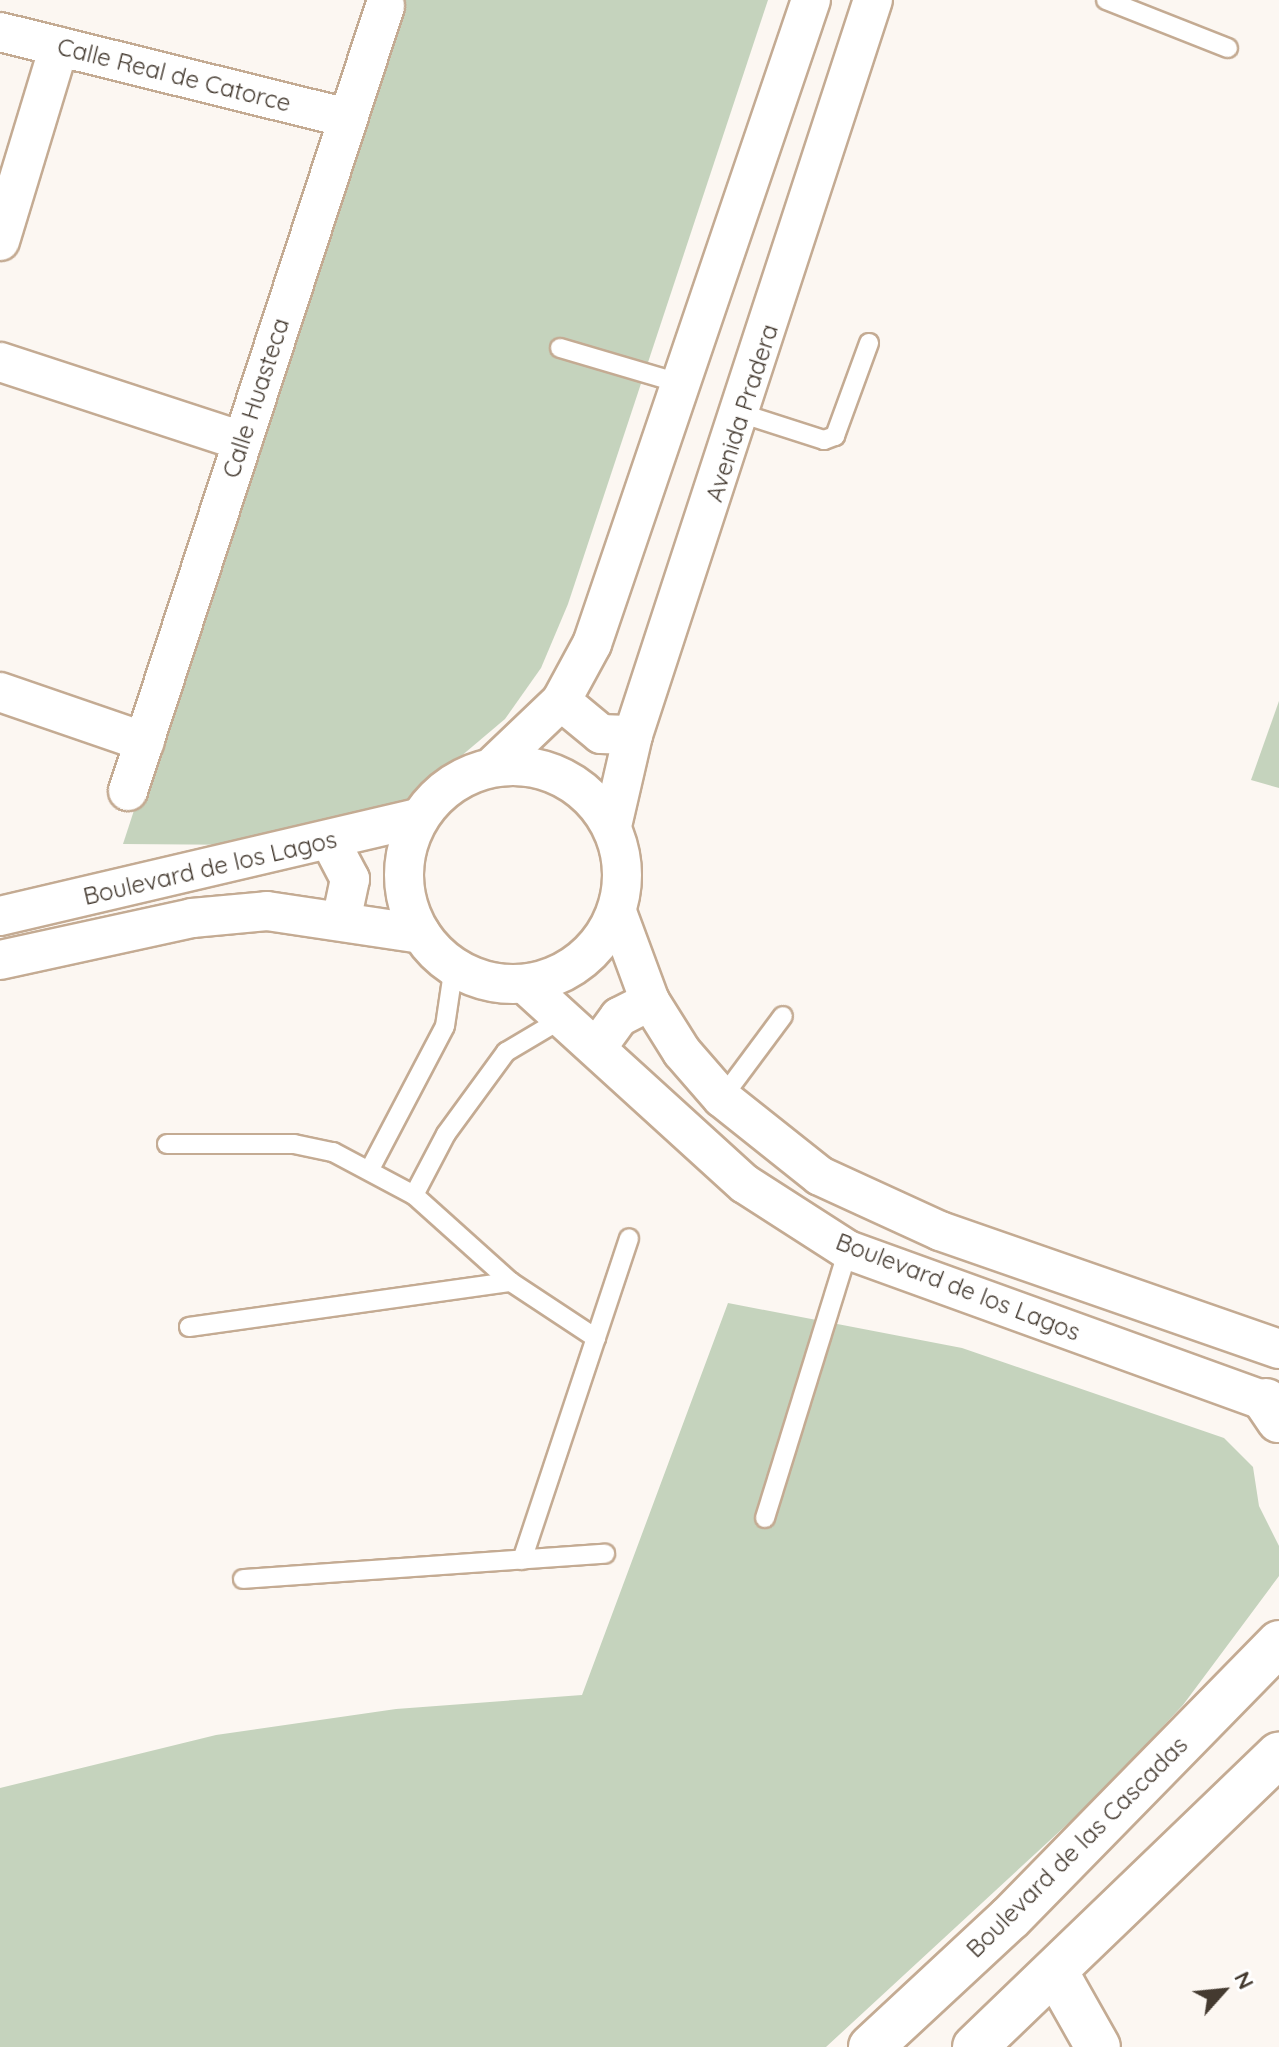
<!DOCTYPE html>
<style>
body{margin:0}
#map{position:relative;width:1279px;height:2047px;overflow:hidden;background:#fcf7f2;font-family:Quicksand,sans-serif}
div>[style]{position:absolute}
.green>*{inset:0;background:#c5d3bd}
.roads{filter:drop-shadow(2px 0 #c4ab93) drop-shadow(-2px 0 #c4ab93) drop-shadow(0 2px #c4ab93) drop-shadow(0 -2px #c4ab93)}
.service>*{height:18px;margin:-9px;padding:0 9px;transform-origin:9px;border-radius:9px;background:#fff}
.minor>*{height:38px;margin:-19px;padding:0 19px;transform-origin:19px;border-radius:19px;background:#fff}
.minor>.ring{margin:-19px;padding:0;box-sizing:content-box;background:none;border:38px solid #fff;border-radius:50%}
.tertiary>*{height:44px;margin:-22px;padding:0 22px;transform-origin:22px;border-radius:22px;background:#fff}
.secondary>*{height:44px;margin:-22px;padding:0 22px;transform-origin:22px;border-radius:22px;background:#fff}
span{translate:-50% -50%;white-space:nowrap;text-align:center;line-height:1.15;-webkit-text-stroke:6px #fff;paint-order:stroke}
.street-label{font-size:24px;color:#443a30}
.north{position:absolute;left:1183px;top:1951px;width:80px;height:80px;-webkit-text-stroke:6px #fff;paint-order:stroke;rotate:63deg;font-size:22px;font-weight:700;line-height:32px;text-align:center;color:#443a30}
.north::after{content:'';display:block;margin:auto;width:28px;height:36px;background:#443a30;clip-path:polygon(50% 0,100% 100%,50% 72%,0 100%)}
</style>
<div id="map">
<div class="green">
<i style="clip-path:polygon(399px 0,768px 0,568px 604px,541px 668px,505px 719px,408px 801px,349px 826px,267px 845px,123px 844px)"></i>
<i style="clip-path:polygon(1279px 701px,1279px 788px,1251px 780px)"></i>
<i style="clip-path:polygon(728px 1303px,962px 1348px,1224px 1438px,1253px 1467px,1259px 1506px,1279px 1546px,1279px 1576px,1183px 1705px,1100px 1794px,826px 2047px,0 2047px,0 1788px,216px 1735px,396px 1709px,582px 1695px)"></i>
</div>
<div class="roads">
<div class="service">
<i style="left:1106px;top:0;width:131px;rotate:21.5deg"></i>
<i style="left:560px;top:348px;width:127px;rotate:16.4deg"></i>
<i style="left:743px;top:414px;width:85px;rotate:17.8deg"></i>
<i style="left:824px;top:440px;width:12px;rotate:-20deg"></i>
<i style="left:835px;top:436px;width:99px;rotate:-69.9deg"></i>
<i style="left:722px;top:1098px;width:102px;rotate:-53.4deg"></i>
<i style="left:167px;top:1144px;width:127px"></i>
<i style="left:294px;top:1144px;width:40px;rotate:12deg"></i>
<i style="left:333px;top:1152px;width:92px;rotate:28deg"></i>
<i style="left:414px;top:1195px;width:130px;rotate:41.9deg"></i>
<i style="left:511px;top:1282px;width:102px;rotate:33.4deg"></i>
<i style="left:370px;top:1169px;width:161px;rotate:-62.3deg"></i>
<i style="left:445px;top:1026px;width:61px;rotate:-81.5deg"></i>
<i style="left:414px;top:1195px;width:69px;rotate:-62.3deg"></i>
<i style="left:446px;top:1134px;width:102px;rotate:-53.8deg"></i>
<i style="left:506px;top:1052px;width:69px;rotate:-30.7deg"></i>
<i style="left:189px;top:1327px;width:325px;rotate:-8deg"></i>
<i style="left:765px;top:1518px;width:281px;rotate:-72.8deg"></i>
<i style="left:522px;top:1560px;width:339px;rotate:-71.6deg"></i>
<i style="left:243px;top:1579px;width:363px;rotate:-4deg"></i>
</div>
<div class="minor">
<i style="left:0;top:32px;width:358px;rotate:13.9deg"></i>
<i style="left:0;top:241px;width:203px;rotate:-73.1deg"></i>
<i style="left:0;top:362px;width:255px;rotate:18.1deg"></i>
<i style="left:0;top:692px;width:153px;rotate:19deg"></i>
<i style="left:561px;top:701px;width:52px;rotate:39.5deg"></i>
<i style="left:601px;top:734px;width:32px;rotate:2deg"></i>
<i class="ring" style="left:404px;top:766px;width:180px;height:180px"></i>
<i style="left:492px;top:767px;width:95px;rotate:-43.7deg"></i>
<i style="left:561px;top:701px;width:65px;rotate:-61.5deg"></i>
<i style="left:592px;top:644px;width:680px;rotate:-71.22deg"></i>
<i style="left:128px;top:791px;width:826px;rotate:-71.87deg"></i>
<i style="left:612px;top:826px;width:93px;rotate:-77deg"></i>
<i style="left:633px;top:735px;width:773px;rotate:-71.92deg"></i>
<i style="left:330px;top:841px;width:43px;rotate:62.2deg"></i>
<i style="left:350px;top:879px;width:40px;rotate:102deg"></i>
<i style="left:617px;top:912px;width:95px;rotate:69.7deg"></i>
<i style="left:650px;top:1001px;width:60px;rotate:57.9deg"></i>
<i style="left:682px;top:1052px;width:61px;rotate:49deg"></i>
<i style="left:722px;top:1098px;width:125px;rotate:38.5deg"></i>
<i style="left:820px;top:1176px;width:132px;rotate:24.6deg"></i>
<i style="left:940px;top:1231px;width:359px;rotate:19.2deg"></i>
<i style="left:0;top:916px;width:430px;rotate:-13.2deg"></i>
<i style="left:0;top:960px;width:197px;rotate:-12.3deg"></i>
<i style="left:192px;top:918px;width:75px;rotate:-5.3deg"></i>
<i style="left:267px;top:911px;width:156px;rotate:8.5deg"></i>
<i style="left:526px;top:985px;width:296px;rotate:42.3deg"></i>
<i style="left:745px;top:1184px;width:122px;rotate:32.7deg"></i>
<i style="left:848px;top:1250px;width:458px;rotate:19.9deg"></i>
<i style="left:598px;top:1046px;width:36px;rotate:-54deg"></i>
<i style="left:619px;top:1017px;width:35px;rotate:-27deg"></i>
</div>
<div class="tertiary">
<i style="left:1055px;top:1971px;width:87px;rotate:60.5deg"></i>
</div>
<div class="secondary">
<i style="left:1266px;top:1401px;width:23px;rotate:56deg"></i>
<i style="left:871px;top:2047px;width:190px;rotate:-42.9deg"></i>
<i style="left:1010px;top:1918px;width:385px;rotate:-45.6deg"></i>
<i style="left:975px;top:2047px;width:422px;rotate:-43.9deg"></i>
</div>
</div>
<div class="street-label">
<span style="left:174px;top:75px;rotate:14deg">Calle Real de Catorce</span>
<span style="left:256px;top:398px;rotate:-72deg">Calle Huasteca</span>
<span style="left:742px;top:413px;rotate:-72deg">Avenida Pradera</span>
<span style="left:210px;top:868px;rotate:-13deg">Boulevard de los Lagos</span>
<span style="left:958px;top:1287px;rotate:21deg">Boulevard de los Lagos</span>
<span style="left:1077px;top:1847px;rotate:-45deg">Boulevard de las Cascadas</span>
</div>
<div class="north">N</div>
</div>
